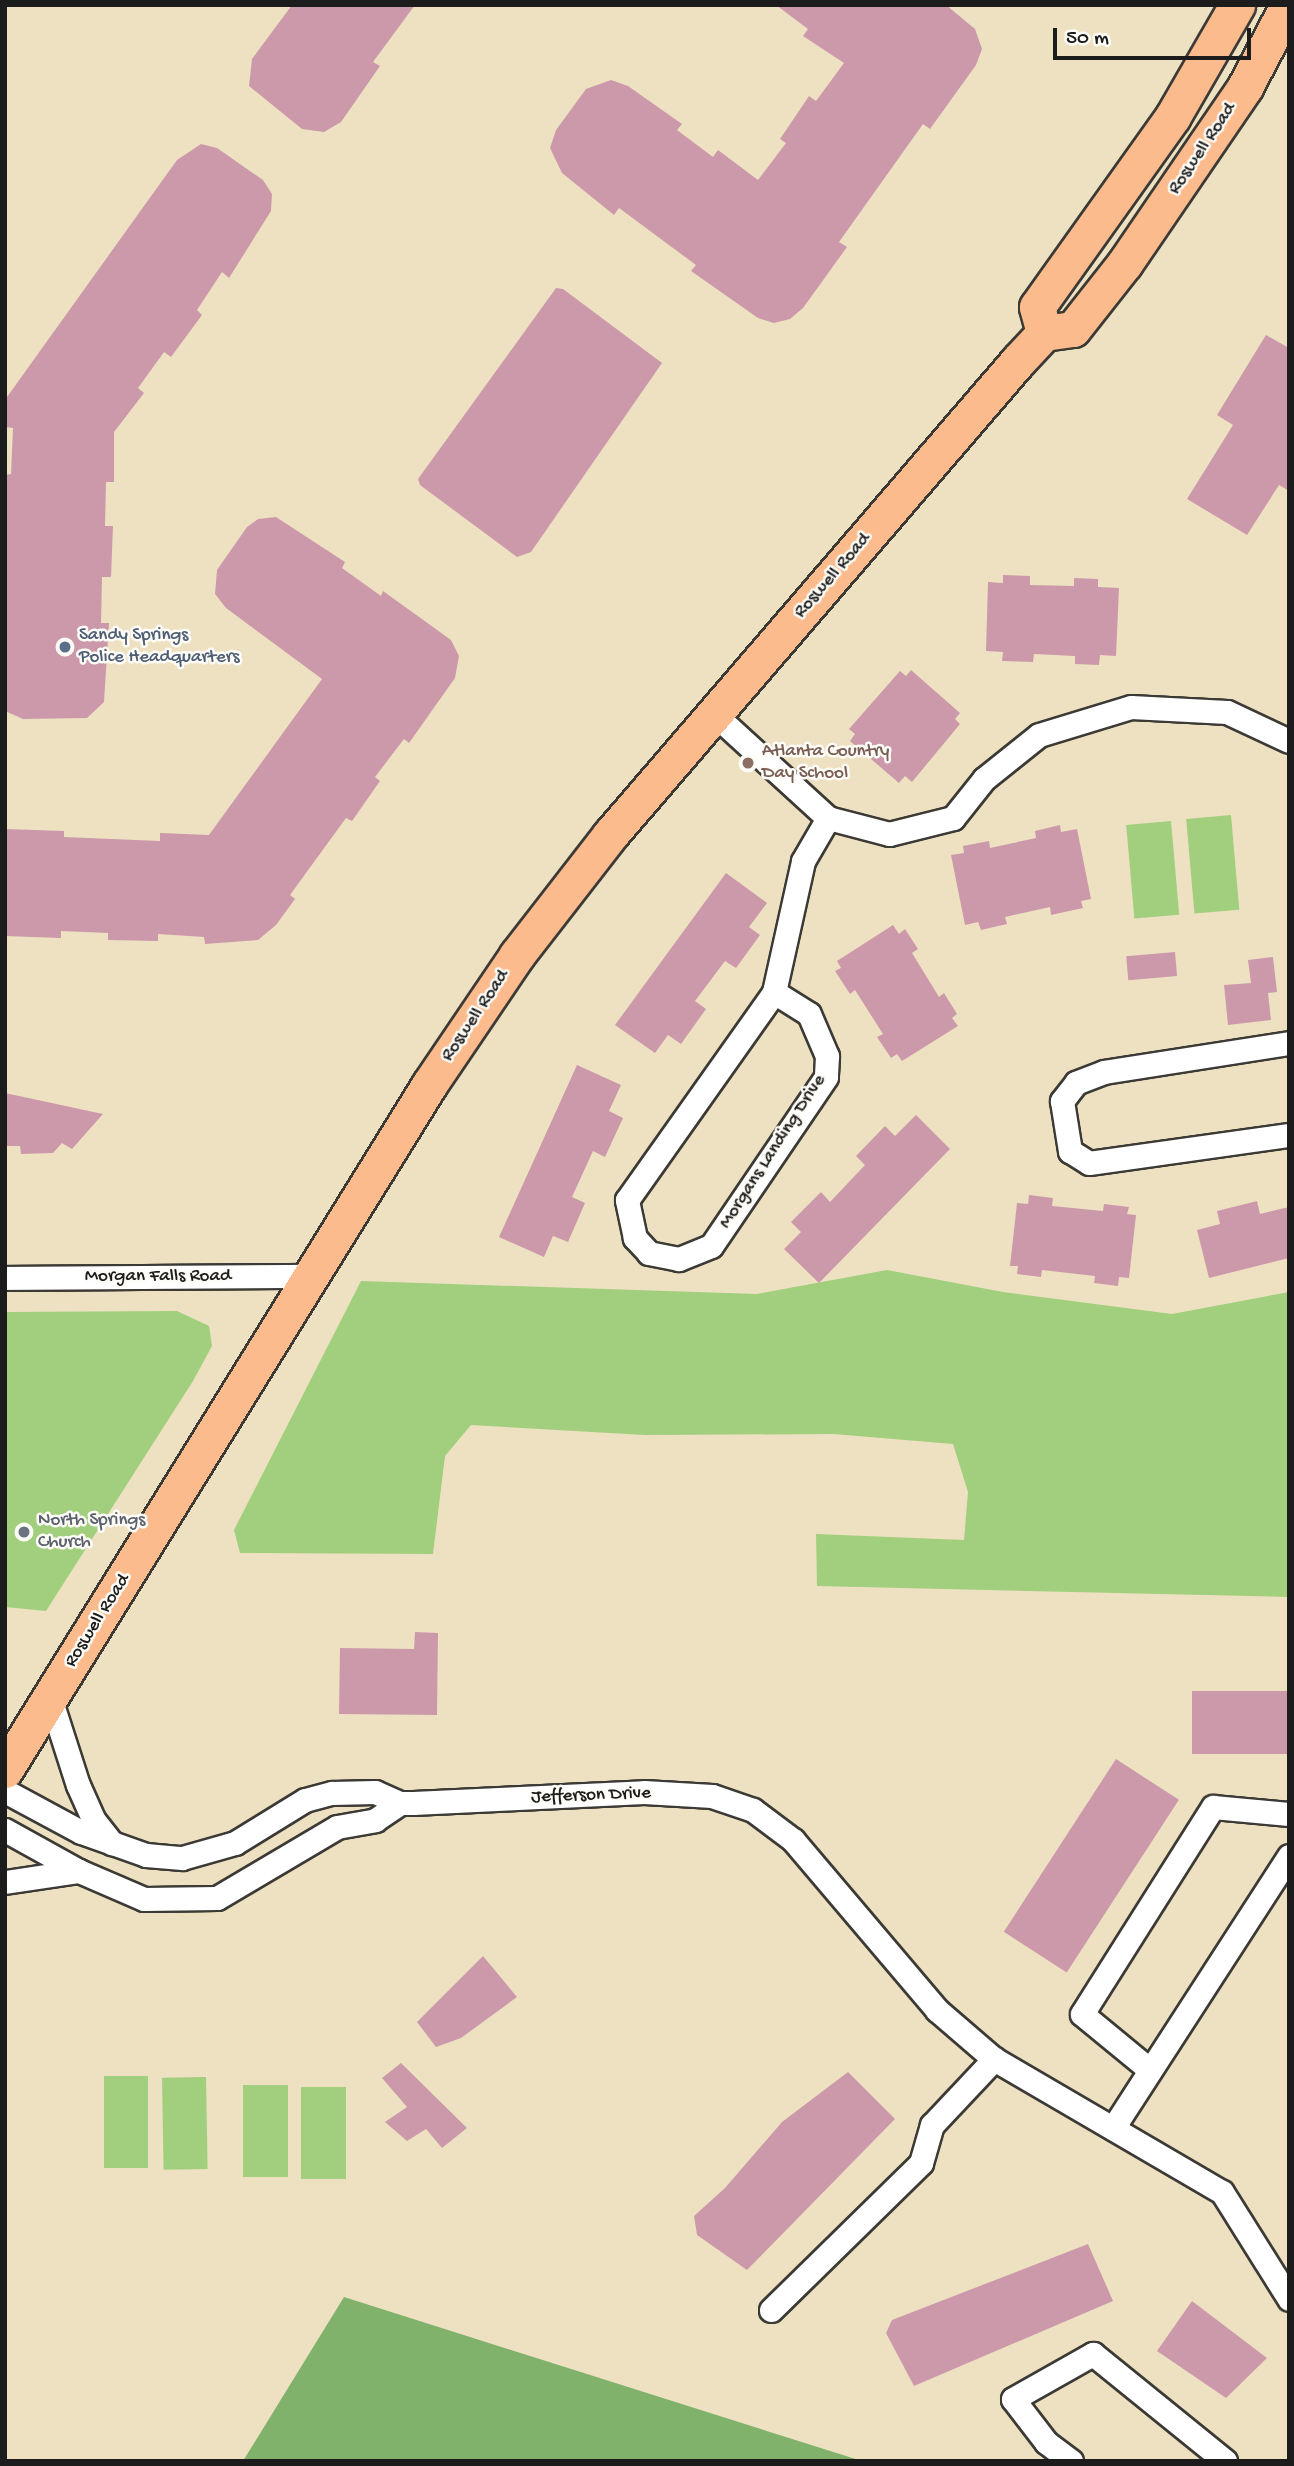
<!DOCTYPE html>
<style>
body{margin:0}
#map{position:relative;width:1294px;height:2466px;overflow:hidden;background:#eee1c2;font-family:"Gochi Hand",sans-serif}
div>[style]{position:absolute}
.green>*{inset:0;background:#a1cf7d;transform-origin:0 0}
.forest>*{inset:0;background:#80b26c}
.building>*{inset:0;background:#cc99ab;transform-origin:0 0}
.roads{filter:drop-shadow(2px 0 #3c3a35) drop-shadow(-2px 0 #3c3a35) drop-shadow(0 2px #3c3a35) drop-shadow(0 -2px #3c3a35)}
.minor>*{height:23px;margin:-11.5px;padding:0 11.5px;transform-origin:11.5px;border-radius:11.5px;background:#fff}
.primary>*{height:35px;margin:-17.5px;padding:0 17.5px;transform-origin:17.5px;border-radius:17.5px;background:#fbbb8d}
.dots>*{width:19px;height:19px;translate:-50% -50%;box-sizing:border-box;border:4px solid #fdfcf7;border-radius:50%}
span{translate:-50% -50%;white-space:nowrap;text-align:center;line-height:1.15;-webkit-text-stroke:5px #fdfcf7;paint-order:stroke}
.street-label{font-size:19px;color:#1c1c1c}
.service-label{font-size:19px;color:#4e5e75}
.left{translate:0 -50%;text-align:left}
.education-label{font-size:19px;color:#785e54}
.worship-label{font-size:19px;color:#5b616d}
.frame{position:absolute;inset:0;border:7px solid #1c1c1c;pointer-events:none}
.scale{position:absolute;left:1053px;top:28px;width:198px;height:32px;box-sizing:border-box;border:4px solid #1c1c1c;border-top:0;padding-left:9px;font-size:21px;line-height:24px;white-space:nowrap;color:#1c1c1c;-webkit-text-stroke:5px #fdfcf7;paint-order:stroke}
</style>
<div id="map">
<div class="green">
<i style="left:1231px;top:815px;width:95px;height:45px;rotate:85deg"></i>
<i style="left:1171px;top:821px;width:94px;height:45px;rotate:85deg"></i>
<i style="clip-path:polygon(887px 1270px,1003px 1292px,1172px 1314px,1289px 1292px,1289px 1597px,817px 1586px,816px 1534px,964px 1540px,968px 1492px,953px 1444px,834px 1434px,645px 1435px,471px 1425px,445px 1456px,433px 1554px,240px 1553px,234px 1530px,361px 1281px,757px 1294px)"></i>
<i style="clip-path:polygon(177px 1311px,209px 1326px,212px 1346px,193px 1381px,46px 1611px,5px 1607px,5px 1312px)"></i>
<i style="left:104px;top:2076px;width:44px;height:92px"></i>
<i style="left:206px;top:2077px;width:92px;height:44px;rotate:89deg"></i>
<i style="left:243px;top:2085px;width:45px;height:92px"></i>
<i style="left:301px;top:2087px;width:45px;height:92px"></i>
</div>
<div class="forest">
<i style="clip-path:polygon(344px 2297px,492px 2344px,862px 2461px,243px 2461px)"></i>
</div>
<div class="building">
<i style="clip-path:polygon(292px 5px,415px 5px,373px 62px,380px 66px,341px 122px,324px 132px,302px 129px,249px 86px,252px 59px)"></i>
<i style="clip-path:polygon(776px 5px,946px 5px,975px 29px,982px 49px,976px 65px,930px 129px,923px 124px,839px 242px,847px 247px,803px 308px,790px 319px,774px 323px,758px 318px,691px 271px,696px 265px,619px 208px,614px 215px,562px 173px,550px 148px,556px 130px,586px 89px,611px 80px,628px 86px,682px 124px,677px 130px,713px 157px,718px 150px,758px 180px,786px 143px,780px 139px,809px 96px,816px 101px,844px 63px,803px 36px,808px 29px)"></i>
<i style="clip-path:polygon(201px 144px,217px 148px,263px 180px,272px 194px,271px 211px,229px 278px,222px 272px,197px 310px,202px 315px,171px 357px,164px 352px,138px 388px,144px 393px,114px 432px,114px 482px,106px 482px,105px 526px,113px 526px,111px 577px,102px 577px,101px 623px,109px 623px,104px 702px,87px 718px,23px 719px,5px 711px,5px 475px,11px 474px,13px 428px,5px 427px,7px 397px,177px 160px)"></i>
<i style="clip-path:polygon(556px 288px,563px 289px,662px 363px,531px 552px,517px 557px,420px 485px,418px 479px)"></i>
<i style="clip-path:polygon(1266px 335px,1289px 348px,1289px 491px,1279px 485px,1247px 535px,1187px 499px,1233px 425px,1217px 415px)"></i>
<i style="clip-path:polygon(276px 517px,345px 562px,342px 568px,381px 596px,383px 591px,451px 640px,459px 656px,455px 678px,409px 743px,404px 739px,375px 777px,380px 781px,352px 821px,346px 818px,290px 895px,295px 899px,276px 925px,258px 940px,205px 944px,204px 937px,158px 934px,158px 941px,108px 940px,108px 933px,61px 931px,61px 938px,5px 936px,5px 829px,64px 831px,64px 837px,160px 841px,160px 833px,209px 835px,322px 679px,226px 608px,215px 594px,217px 570px,247px 527px,258px 519px)"></i>
<i style="clip-path:polygon(1003px 575px,1030px 576px,1030px 585px,1074px 586px,1074px 578px,1098px 579px,1098px 587px,1119px 588px,1116px 656px,1100px 655px,1099px 665px,1075px 664px,1075px 656px,1034px 654px,1033px 662px,1002px 661px,1003px 652px,986px 651px,988px 582px,1003px 583px)"></i>
<i style="clip-path:polygon(911px 670px,960px 713px,955px 719px,960px 724px,912px 782px,905px 776px,899px 783px,850px 741px,855px 734px,849px 729px,900px 671px,906px 676px)"></i>
<i style="clip-path:polygon(1060px 825px,1061px 832px,1077px 829px,1091px 899px,1081px 901px,1083px 908px,1051px 915px,1050px 907px,1005px 917px,1007px 924px,981px 930px,978px 922px,965px 925px,951px 855px,964px 853px,963px 846px,989px 841px,990px 848px,1036px 838px,1035px 831px)"></i>
<i style="clip-path:polygon(726px 873px,767px 903px,749px 927px,760px 935px,736px 968px,725px 961px,695px 1001px,706px 1009px,681px 1044px,668px 1035px,655px 1053px,615px 1025px)"></i>
<i style="clip-path:polygon(893px 925px,899px 934px,905px 929px,918px 949px,912px 953px,939px 997px,944px 993px,957px 1014px,952px 1018px,958px 1026px,902px 1061px,897px 1054px,891px 1058px,877px 1037px,883px 1034px,855px 990px,850px 994px,835px 971px,841px 968px,837px 961px)"></i>
<i style="left:1175px;top:952px;width:24px;height:49px;rotate:85deg"></i>
<i style="clip-path:polygon(1273px 957px,1277px 992px,1268px 993px,1271px 1020px,1228px 1025px,1224px 985px,1251px 983px,1248px 960px)"></i>
<i style="clip-path:polygon(577px 1065px,621px 1085px,609px 1111px,623px 1118px,605px 1157px,593px 1151px,572px 1197px,585px 1203px,568px 1242px,553px 1236px,544px 1257px,499px 1237px)"></i>
<i style="clip-path:polygon(5px 1093px,103px 1114px,72px 1149px,62px 1143px,53px 1153px,21px 1154px,20px 1146px,5px 1146px)"></i>
<i style="clip-path:polygon(916px 1115px,950px 1149px,819px 1283px,784px 1249px,801px 1232px,791px 1222px,821px 1192px,830px 1202px,865px 1165px,856px 1156px,885px 1126px,895px 1136px)"></i>
<i style="clip-path:polygon(1029px 1195px,1053px 1198px,1052px 1206px,1103px 1211px,1104px 1204px,1129px 1207px,1127px 1214px,1136px 1215px,1129px 1278px,1119px 1277px,1118px 1286px,1094px 1283px,1095px 1276px,1042px 1270px,1041px 1277px,1017px 1274px,1018px 1266px,1010px 1266px,1017px 1203px,1028px 1204px)"></i>
<i style="clip-path:polygon(1257px 1201px,1260px 1214px,1289px 1207px,1289px 1258px,1209px 1278px,1197px 1230px,1220px 1224px,1217px 1211px)"></i>
<i style="clip-path:polygon(415px 1632px,438px 1633px,437px 1715px,339px 1714px,340px 1648px,414px 1649px)"></i>
<i style="left:1289px;top:1691px;width:63px;height:97px;rotate:90deg"></i>
<i style="left:1116px;top:1759px;width:75px;height:206px;rotate:33deg"></i>
<i style="clip-path:polygon(483px 1956px,517px 1997px,461px 2038px,436px 2047px,417px 2022px)"></i>
<i style="clip-path:polygon(401px 2063px,467px 2128px,442px 2148px,426px 2129px,407px 2141px,385px 2122px,407px 2107px,382px 2078px)"></i>
<i style="clip-path:polygon(848px 2072px,895px 2119px,747px 2270px,697px 2235px,694px 2216px,725px 2188px,782px 2122px)"></i>
<i style="clip-path:polygon(1088px 2244px,1113px 2301px,914px 2386px,886px 2333px,892px 2320px)"></i>
<i style="clip-path:polygon(1192px 2301px,1267px 2358px,1226px 2398px,1157px 2351px)"></i>
</div>
<div class="roads">
<div class="minor">
<i style="left:713px;top:713px;width:156px;rotate:42.4deg"></i>
<i style="left:828px;top:818px;width:63px;rotate:14.7deg"></i>
<i style="left:889px;top:834px;width:66px;rotate:-14deg"></i>
<i style="left:953px;top:818px;width:50px;rotate:-51.5deg"></i>
<i style="left:984px;top:779px;width:70px;rotate:-38.7deg"></i>
<i style="left:1039px;top:735px;width:96px;rotate:-16.9deg"></i>
<i style="left:1131px;top:707px;width:96px;rotate:3deg"></i>
<i style="left:1227px;top:712px;width:68px;rotate:25.1deg"></i>
<i style="left:774px;top:992px;width:41px;rotate:32.2deg"></i>
<i style="left:809px;top:1014px;width:46px;rotate:66.8deg"></i>
<i style="left:827px;top:1056px;width:21px;rotate:93deg"></i>
<i style="left:826px;top:1077px;width:204px;rotate:124.2deg"></i>
<i style="left:711px;top:1246px;width:35px;rotate:158deg"></i>
<i style="left:679px;top:1259px;width:31px;rotate:-169deg"></i>
<i style="left:649px;top:1253px;width:21px;rotate:-133deg"></i>
<i style="left:635px;top:1238px;width:39px;rotate:-102deg"></i>
<i style="left:627px;top:1200px;width:255px;rotate:-54.7deg"></i>
<i style="left:774px;top:992px;width:134px;rotate:-77.5deg"></i>
<i style="left:803px;top:861px;width:50px;rotate:-59.8deg"></i>
<i style="left:1289px;top:1043px;width:187px;rotate:171.1deg"></i>
<i style="left:1104px;top:1072px;width:30px;rotate:159deg"></i>
<i style="left:1076px;top:1083px;width:23px;rotate:128deg"></i>
<i style="left:1062px;top:1101px;width:51px;rotate:80.9deg"></i>
<i style="left:1070px;top:1151px;width:22px;rotate:32deg"></i>
<i style="left:1089px;top:1163px;width:202px;rotate:-8deg"></i>
<i style="left:5px;top:1278px;width:305px;rotate:-0.4deg"></i>
<i style="left:50px;top:1698px;width:91px;rotate:72.2deg"></i>
<i style="left:78px;top:1785px;width:37px;rotate:66deg"></i>
<i style="left:93px;top:1819px;width:31px;rotate:52deg"></i>
<i style="left:5px;top:1791px;width:86px;rotate:28.3deg"></i>
<i style="left:81px;top:1832px;width:69px;rotate:19.5deg"></i>
<i style="left:146px;top:1855px;width:36px;rotate:5deg"></i>
<i style="left:182px;top:1858px;width:55px;rotate:-15.8deg"></i>
<i style="left:235px;top:1843px;width:82px;rotate:-31.6deg"></i>
<i style="left:305px;top:1800px;width:28px;rotate:-15deg"></i>
<i style="left:332px;top:1793px;width:43px;rotate:-1.3deg"></i>
<i style="left:375px;top:1792px;width:27px;rotate:24deg"></i>
<i style="left:400px;top:1803px;width:13px"></i>
<i style="left:413px;top:1803px;width:231px;rotate:-2.7deg"></i>
<i style="left:644px;top:1792px;width:68px;rotate:3.4deg"></i>
<i style="left:712px;top:1796px;width:43px;rotate:18.9deg"></i>
<i style="left:753px;top:1810px;width:50px;rotate:36.9deg"></i>
<i style="left:793px;top:1840px;width:223px;rotate:49.7deg"></i>
<i style="left:937px;top:2010px;width:75px;rotate:40.7deg"></i>
<i style="left:994px;top:2059px;width:264px;rotate:30.3deg"></i>
<i style="left:1222px;top:2192px;width:126px;rotate:57.9deg"></i>
<i style="left:5px;top:1830px;width:85px;rotate:29deg"></i>
<i style="left:79px;top:1871px;width:71px;rotate:23.3deg"></i>
<i style="left:144px;top:1899px;width:73px;rotate:-0.8deg"></i>
<i style="left:217px;top:1898px;width:139px;rotate:-30.6deg"></i>
<i style="left:337px;top:1827px;width:39px;rotate:-10deg"></i>
<i style="left:375px;top:1820px;width:30px;rotate:-34deg"></i>
<i style="left:5px;top:1882px;width:75px;rotate:-8.5deg"></i>
<i style="left:1150px;top:2070px;width:88px;rotate:-140.5deg"></i>
<i style="left:1082px;top:2014px;width:245px;rotate:-57.7deg"></i>
<i style="left:1213px;top:1807px;width:76px;rotate:5.3deg"></i>
<i style="left:1113px;top:2128px;width:324px;rotate:-57.1deg"></i>
<i style="left:771px;top:2310px;width:210px;rotate:-44.4deg"></i>
<i style="left:921px;top:2163px;width:40px;rotate:-74deg"></i>
<i style="left:932px;top:2125px;width:91px;rotate:-46.8deg"></i>
<i style="left:1071px;top:2461px;width:31px;rotate:-143deg"></i>
<i style="left:1046px;top:2442px;width:54px;rotate:-127.5deg"></i>
<i style="left:1013px;top:2399px;width:92px;rotate:-29.4deg"></i>
<i style="left:1093px;top:2354px;width:170px;rotate:39deg"></i>
</div>
<div class="primary">
<i style="left:1044px;top:333px;width:27px;rotate:-105deg"></i>
<i style="left:1037px;top:307px;width:234px;rotate:-54.5deg"></i>
<i style="left:1173px;top:116px;width:128px;rotate:-60deg"></i>
<i style="left:5px;top:1770px;width:806px;rotate:-58.24deg"></i>
<i style="left:429px;top:1085px;width:157px;rotate:-55.9deg"></i>
<i style="left:517px;top:955px;width:152px;rotate:-52.2deg"></i>
<i style="left:610px;top:835px;width:625px;rotate:-49.28deg"></i>
<i style="left:1018px;top:361px;width:38px;rotate:-47deg"></i>
<i style="left:1044px;top:333px;width:29px;rotate:-8deg"></i>
<i style="left:1073px;top:329px;width:84px;rotate:-51.8deg"></i>
<i style="left:1125px;top:263px;width:213px;rotate:-55.7deg"></i>
<i style="left:1245px;top:87px;width:93px;rotate:-62.3deg"></i>
</div>
</div>
<div class="dots">
<i style="left:65px;top:647px;background:#5c6f8a"></i>
<i style="left:748px;top:763px;background:#8d6e63"></i>
<i style="left:24px;top:1532px;background:#6b7280"></i>
</div>
<div class="street-label">
<span style="left:1203px;top:149px;rotate:-56deg">Roswell Road</span>
<span style="left:833px;top:576px;rotate:-49deg">Roswell Road</span>
<span style="left:476px;top:1016px;rotate:-56deg">Roswell Road</span>
<span style="left:773px;top:1152px;rotate:-57deg">Morgans Landing Drive</span>
<span style="left:158px;top:1277px">Morgan Falls Road</span>
<span style="left:98px;top:1621px;rotate:-58deg">Roswell Road</span>
<span style="left:591px;top:1796px;rotate:-2deg">Jefferson Drive</span>
</div>
<div class="service-label">
<span class="left" style="left:79px;top:647px">Sandy Springs<br>Police Headquarters</span>
</div>
<div class="education-label">
<span class="left" style="left:762px;top:763px">Atlanta Country<br>Day School</span>
</div>
<div class="worship-label">
<span class="left" style="left:38px;top:1532px">North Springs<br>Church</span>
</div>
<div class="frame"></div>
<div class="scale">50 m</div>
</div>
